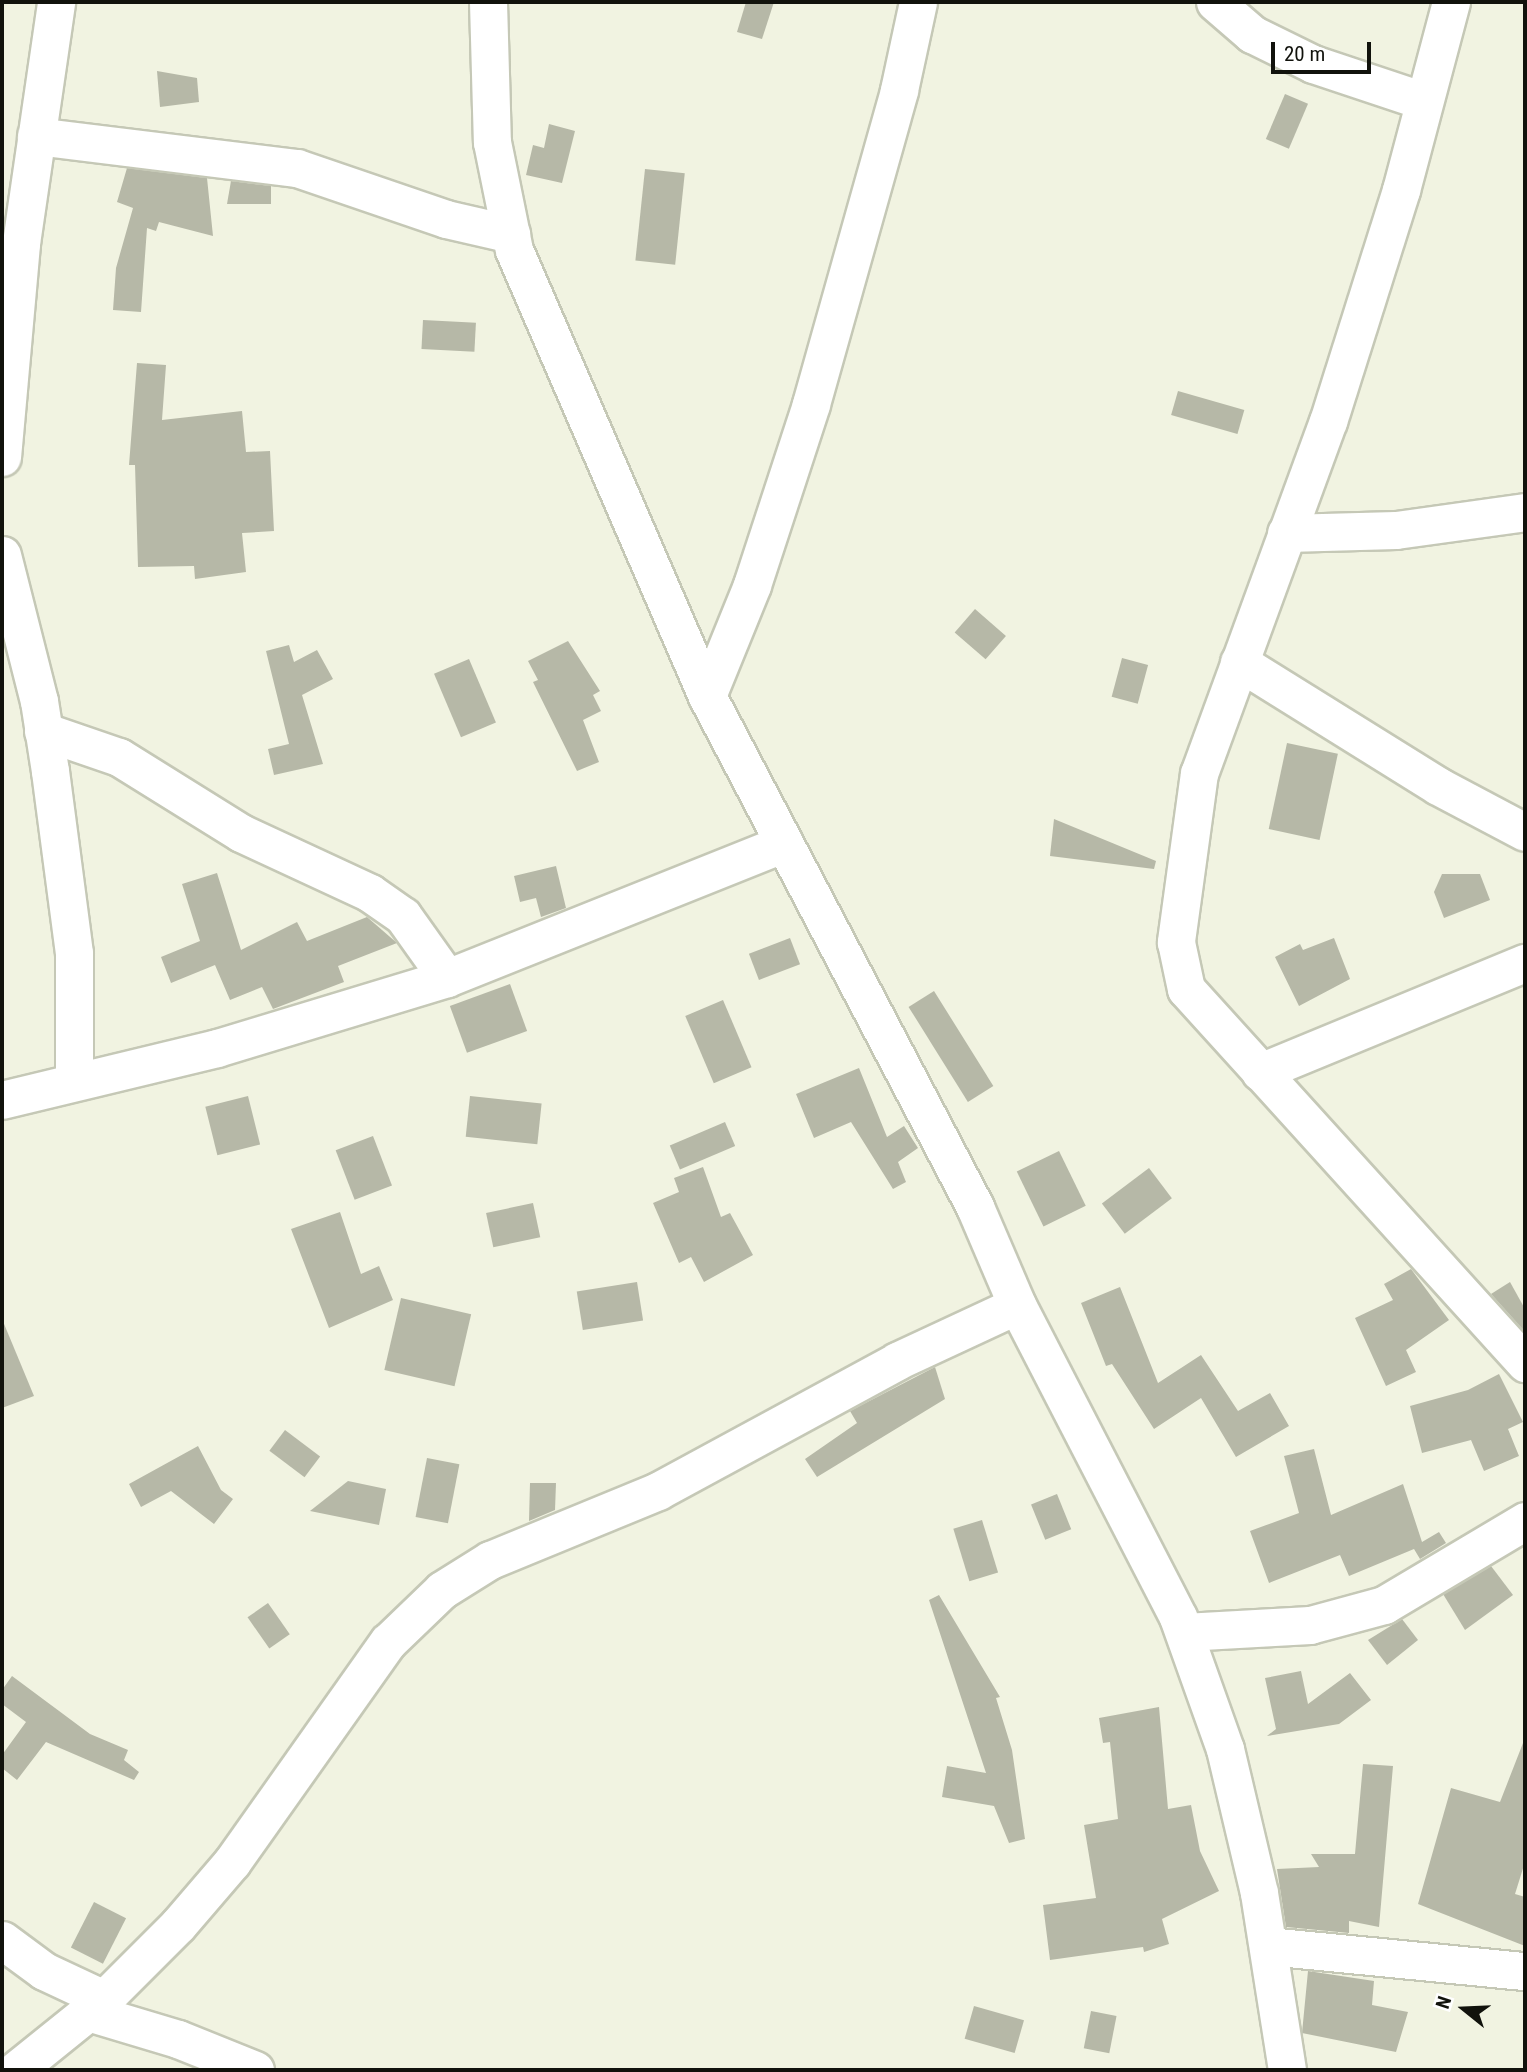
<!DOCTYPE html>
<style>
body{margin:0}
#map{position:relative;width:1527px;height:2072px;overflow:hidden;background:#f1f3e1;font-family:"Roboto Condensed",sans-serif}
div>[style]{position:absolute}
.building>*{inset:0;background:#b6b8a7;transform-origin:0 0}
.roads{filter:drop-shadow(2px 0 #c5c8b6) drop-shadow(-2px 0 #c5c8b6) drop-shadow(0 2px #c5c8b6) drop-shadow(0 -2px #c5c8b6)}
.minor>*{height:37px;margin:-18.5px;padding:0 18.5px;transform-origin:18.5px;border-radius:18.5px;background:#fff}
span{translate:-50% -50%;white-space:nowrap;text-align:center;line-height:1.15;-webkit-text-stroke:5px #fff;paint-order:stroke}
.frame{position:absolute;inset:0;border:4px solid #11120c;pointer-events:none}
.north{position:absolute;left:1429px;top:1974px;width:70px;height:70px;-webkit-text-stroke:5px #fff;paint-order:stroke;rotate:288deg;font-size:19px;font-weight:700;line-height:28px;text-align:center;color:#11120c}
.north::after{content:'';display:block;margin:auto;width:24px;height:32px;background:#11120c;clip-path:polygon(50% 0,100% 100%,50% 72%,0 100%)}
.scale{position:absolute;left:1271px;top:42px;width:100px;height:32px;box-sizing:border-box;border:4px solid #11120c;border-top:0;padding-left:9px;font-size:21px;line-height:24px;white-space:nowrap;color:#11120c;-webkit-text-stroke:5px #fff;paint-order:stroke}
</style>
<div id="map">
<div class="building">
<i style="clip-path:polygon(746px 2px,774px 2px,762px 39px,737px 32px)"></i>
<i style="clip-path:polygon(157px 71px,197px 78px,199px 102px,160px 107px)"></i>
<i style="left:1285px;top:94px;width:25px;height:49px;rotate:23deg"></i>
<i style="clip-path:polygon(549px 124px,575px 131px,562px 183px,526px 175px,533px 145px,544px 148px)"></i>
<i style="clip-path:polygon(127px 168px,207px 178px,213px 236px,159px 222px,156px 231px,147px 228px,141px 312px,113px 310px,116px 268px,133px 208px,117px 202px)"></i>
<i style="left:645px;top:169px;width:40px;height:92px;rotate:6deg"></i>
<i style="clip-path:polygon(231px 181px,271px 186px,271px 204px,227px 204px)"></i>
<i style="left:423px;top:320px;width:53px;height:29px;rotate:3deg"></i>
<i style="clip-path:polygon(137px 363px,166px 365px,162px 420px,242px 411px,246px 452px,270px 451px,274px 531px,242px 533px,246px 572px,195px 579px,194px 566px,138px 567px,135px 465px,129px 465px)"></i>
<i style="left:1178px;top:391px;width:69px;height:25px;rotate:16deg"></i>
<i style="left:975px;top:609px;width:41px;height:31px;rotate:41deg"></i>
<i style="clip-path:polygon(568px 641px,600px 691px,593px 695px,601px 711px,583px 720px,599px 762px,577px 771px,533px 682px,538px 680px,528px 661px)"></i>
<i style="clip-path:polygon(289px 645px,294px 662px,317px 650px,333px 679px,302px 695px,323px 764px,274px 775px,268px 749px,289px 744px,266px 651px)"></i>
<i style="left:1122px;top:658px;width:27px;height:40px;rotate:15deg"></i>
<i style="left:469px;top:659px;width:69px;height:38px;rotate:67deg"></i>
<i style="left:1287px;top:743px;width:52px;height:88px;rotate:12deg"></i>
<i style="clip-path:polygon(1054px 819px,1156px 861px,1154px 869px,1050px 856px)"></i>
<i style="clip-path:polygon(556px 866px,566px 908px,541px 917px,536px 898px,520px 902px,514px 876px)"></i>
<i style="clip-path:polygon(217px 873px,241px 950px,297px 922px,307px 941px,367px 917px,397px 943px,338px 966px,344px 982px,273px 1009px,262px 987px,230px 1000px,215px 965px,171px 983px,161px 957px,200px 941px,182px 884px)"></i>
<i style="clip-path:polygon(1442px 874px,1480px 874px,1490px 900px,1444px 918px,1434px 892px)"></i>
<i style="left:790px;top:938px;width:28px;height:44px;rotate:69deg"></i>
<i style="clip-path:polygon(1334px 938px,1350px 979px,1299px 1006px,1275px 957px,1300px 944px,1303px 950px)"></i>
<i style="left:510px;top:984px;width:50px;height:64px;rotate:70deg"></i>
<i style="left:934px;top:991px;width:112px;height:30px;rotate:58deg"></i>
<i style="left:723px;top:1000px;width:73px;height:41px;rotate:67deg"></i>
<i style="clip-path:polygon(859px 1068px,887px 1137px,904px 1126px,918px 1148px,898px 1162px,906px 1182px,893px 1189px,851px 1122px,814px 1138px,796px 1094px)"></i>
<i style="left:248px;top:1096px;width:50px;height:44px;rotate:76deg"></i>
<i style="left:470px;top:1096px;width:72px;height:41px;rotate:6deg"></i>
<i style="left:725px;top:1122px;width:26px;height:60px;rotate:67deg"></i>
<i style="left:373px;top:1136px;width:53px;height:40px;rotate:69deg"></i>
<i style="left:1059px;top:1151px;width:61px;height:47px;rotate:64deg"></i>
<i style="clip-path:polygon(703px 1167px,721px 1217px,730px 1213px,753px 1255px,704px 1282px,691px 1257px,679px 1263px,653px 1203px,679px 1192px,674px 1178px)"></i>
<i style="left:1149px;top:1168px;width:38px;height:59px;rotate:53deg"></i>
<i style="left:533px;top:1203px;width:35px;height:48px;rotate:78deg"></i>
<i style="clip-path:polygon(340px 1212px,361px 1274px,379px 1266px,393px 1300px,329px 1328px,291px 1229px)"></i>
<i style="clip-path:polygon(1411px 1269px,1449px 1320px,1406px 1350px,1416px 1372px,1386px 1386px,1355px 1318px,1393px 1300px,1384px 1284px)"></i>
<i style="left:637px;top:1282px;width:39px;height:61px;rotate:81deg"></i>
<i style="clip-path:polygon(1510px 1282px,1525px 1309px,1525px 1332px,1491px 1294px)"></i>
<i style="clip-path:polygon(1120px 1287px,1158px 1383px,1201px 1355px,1238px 1411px,1270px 1393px,1289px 1426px,1236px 1457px,1201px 1398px,1154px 1429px,1112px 1364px,1106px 1366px,1081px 1303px)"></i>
<i style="left:401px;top:1298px;width:72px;height:74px;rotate:13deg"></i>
<i style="clip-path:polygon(2px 1319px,34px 1396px,2px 1408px)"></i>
<i style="clip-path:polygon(935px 1367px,945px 1399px,817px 1477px,805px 1459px,857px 1423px,850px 1411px)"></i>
<i style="clip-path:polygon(1499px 1374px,1523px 1422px,1508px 1429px,1519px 1456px,1484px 1471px,1471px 1440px,1422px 1453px,1410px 1406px,1468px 1390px)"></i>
<i style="left:285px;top:1430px;width:44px;height:26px;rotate:37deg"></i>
<i style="clip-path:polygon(198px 1446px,221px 1490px,233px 1499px,214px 1524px,171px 1491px,141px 1507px,129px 1484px)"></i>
<i style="clip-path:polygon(1314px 1449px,1331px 1515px,1403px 1484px,1422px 1542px,1439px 1532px,1446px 1543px,1420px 1559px,1414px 1549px,1349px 1576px,1340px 1555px,1269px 1583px,1250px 1531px,1299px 1513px,1284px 1456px)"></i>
<i style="left:427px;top:1458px;width:33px;height:60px;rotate:11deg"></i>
<i style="clip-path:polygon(348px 1481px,386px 1489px,379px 1525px,310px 1511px)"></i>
<i style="clip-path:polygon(530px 1483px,556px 1483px,555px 1510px,529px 1521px)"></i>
<i style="left:1057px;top:1494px;width:38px;height:28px;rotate:68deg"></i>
<i style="left:982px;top:1520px;width:55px;height:30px;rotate:73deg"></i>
<i style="clip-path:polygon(1491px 1566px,1513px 1595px,1465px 1630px,1443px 1594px)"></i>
<i style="clip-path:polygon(939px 1595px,1000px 1697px,996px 1698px,1012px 1750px,1025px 1839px,1009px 1843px,994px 1806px,942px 1797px,947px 1766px,986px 1773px,929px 1600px)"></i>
<i style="left:268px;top:1603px;width:38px;height:25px;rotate:55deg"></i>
<i style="clip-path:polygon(1402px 1619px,1418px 1640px,1387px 1665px,1368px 1640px)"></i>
<i style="clip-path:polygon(1301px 1671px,1308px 1704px,1350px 1673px,1371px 1700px,1339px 1724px,1267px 1736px,1276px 1729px,1265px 1678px)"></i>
<i style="clip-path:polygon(12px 1676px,90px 1734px,128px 1750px,124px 1760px,139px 1772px,134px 1780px,46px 1742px,17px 1780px,2px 1768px,2px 1755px,26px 1722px,2px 1704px,2px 1690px)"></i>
<i style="clip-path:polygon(1159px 1707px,1168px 1809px,1191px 1805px,1200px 1851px,1219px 1891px,1162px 1919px,1169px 1944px,1144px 1952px,1143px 1947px,1050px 1960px,1043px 1905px,1096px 1898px,1084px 1825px,1118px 1819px,1110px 1742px,1103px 1743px,1099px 1718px)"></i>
<i style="clip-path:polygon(1523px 1743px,1525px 1862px,1515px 1894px,1525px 1897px,1525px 1946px,1418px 1904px,1451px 1788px,1500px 1802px)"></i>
<i style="clip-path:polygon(1363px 1764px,1393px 1766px,1379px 1927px,1349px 1921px,1349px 1933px,1286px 1927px,1277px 1869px,1319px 1867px,1311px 1854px,1355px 1854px)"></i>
<i style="left:94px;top:1902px;width:36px;height:51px;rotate:27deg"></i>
<i style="clip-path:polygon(1308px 1971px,1374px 1981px,1372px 2005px,1408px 2012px,1396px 2052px,1302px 2033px)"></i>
<i style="left:974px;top:2006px;width:52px;height:34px;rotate:16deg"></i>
<i style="left:1091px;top:2011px;width:26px;height:38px;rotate:11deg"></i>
</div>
<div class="roads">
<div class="minor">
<i style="left:488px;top:2px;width:140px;rotate:88.4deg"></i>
<i style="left:492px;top:142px;width:110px;rotate:78.5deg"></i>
<i style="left:514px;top:250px;width:486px;rotate:66.6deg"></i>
<i style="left:707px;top:696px;width:577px;rotate:62.32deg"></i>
<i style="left:975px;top:1207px;width:107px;rotate:66.8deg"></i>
<i style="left:1017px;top:1305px;width:351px;rotate:62.7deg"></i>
<i style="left:1178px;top:1617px;width:140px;rotate:70.4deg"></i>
<i style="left:1225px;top:1749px;width:148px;rotate:76.7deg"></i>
<i style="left:1259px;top:1893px;width:179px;rotate:81deg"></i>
<i style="left:1215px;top:2px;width:49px;rotate:40.9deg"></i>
<i style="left:1252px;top:34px;width:68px;rotate:26.2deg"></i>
<i style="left:1313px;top:64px;width:117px;rotate:18.4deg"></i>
<i style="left:1451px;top:2px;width:195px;rotate:104.9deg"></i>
<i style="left:1401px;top:190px;width:242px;rotate:107.5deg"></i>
<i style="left:1328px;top:421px;width:375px;rotate:110.1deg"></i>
<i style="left:1199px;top:773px;width:171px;rotate:97.8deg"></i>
<i style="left:1176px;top:942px;width:48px;rotate:78deg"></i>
<i style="left:1186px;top:989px;width:505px;rotate:47.81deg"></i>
<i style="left:36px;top:136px;width:263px;rotate:7deg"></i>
<i style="left:297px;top:168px;width:157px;rotate:18.9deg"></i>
<i style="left:446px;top:219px;width:67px;rotate:13deg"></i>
<i style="left:2px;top:457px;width:215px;rotate:-84.9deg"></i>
<i style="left:21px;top:243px;width:244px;rotate:-81.7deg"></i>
<i style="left:1286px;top:533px;width:110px;rotate:-1.6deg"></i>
<i style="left:1396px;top:530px;width:130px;rotate:-7.9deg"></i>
<i style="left:2px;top:555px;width:151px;rotate:75.8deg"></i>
<i style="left:39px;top:701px;width:71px;rotate:81.1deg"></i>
<i style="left:50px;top:771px;width:184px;rotate:82.5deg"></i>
<i style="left:74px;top:953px;width:126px;rotate:90deg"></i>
<i style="left:1239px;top:662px;width:234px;rotate:31.9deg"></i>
<i style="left:1438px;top:786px;width:98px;rotate:27.9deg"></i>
<i style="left:707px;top:696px;width:120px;rotate:-67.9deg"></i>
<i style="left:752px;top:585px;width:190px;rotate:-71.9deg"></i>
<i style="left:811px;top:404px;width:326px;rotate:-74.3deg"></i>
<i style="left:899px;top:90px;width:90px;rotate:-77.8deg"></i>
<i style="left:43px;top:731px;width:80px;rotate:18.9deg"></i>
<i style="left:119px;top:757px;width:144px;rotate:31.9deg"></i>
<i style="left:241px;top:833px;width:142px;rotate:24.9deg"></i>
<i style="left:370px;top:893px;width:40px;rotate:34.9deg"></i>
<i style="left:403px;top:916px;width:76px;rotate:54.6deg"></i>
<i style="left:1260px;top:1072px;width:287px;rotate:-22.4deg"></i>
<i style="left:2px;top:1100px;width:221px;rotate:-13.6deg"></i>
<i style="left:217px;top:1048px;width:240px;rotate:-16.9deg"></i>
<i style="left:447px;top:978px;width:363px;rotate:-21.8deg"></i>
<i style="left:1184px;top:1632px;width:126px;rotate:-3.2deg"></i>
<i style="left:1310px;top:1625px;width:77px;rotate:-15.1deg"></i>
<i style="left:1384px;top:1605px;width:164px;rotate:-30.8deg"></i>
<i style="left:2px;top:1940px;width:52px;rotate:36.4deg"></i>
<i style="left:44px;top:1971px;width:66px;rotate:25deg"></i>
<i style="left:1268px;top:1946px;width:258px;rotate:5.6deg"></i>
<i style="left:88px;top:2012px;width:94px;rotate:16.7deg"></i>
<i style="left:178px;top:2039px;width:83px;rotate:21.9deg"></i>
<i style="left:16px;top:2070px;width:113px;rotate:-38.9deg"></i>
<i style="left:104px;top:1999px;width:105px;rotate:-45deg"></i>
<i style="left:178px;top:1925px;width:83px;rotate:-49.4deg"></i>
<i style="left:232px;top:1862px;width:270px;rotate:-54.7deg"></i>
<i style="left:388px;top:1642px;width:75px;rotate:-43.9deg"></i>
<i style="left:442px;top:1590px;width:57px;rotate:-32deg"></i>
<i style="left:490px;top:1560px;width:182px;rotate:-22.3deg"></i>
<i style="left:658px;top:1491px;width:272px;rotate:-28.5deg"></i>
<i style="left:897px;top:1361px;width:132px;rotate:-25deg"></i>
</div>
</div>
<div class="frame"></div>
<div class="north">N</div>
<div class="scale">20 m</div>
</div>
